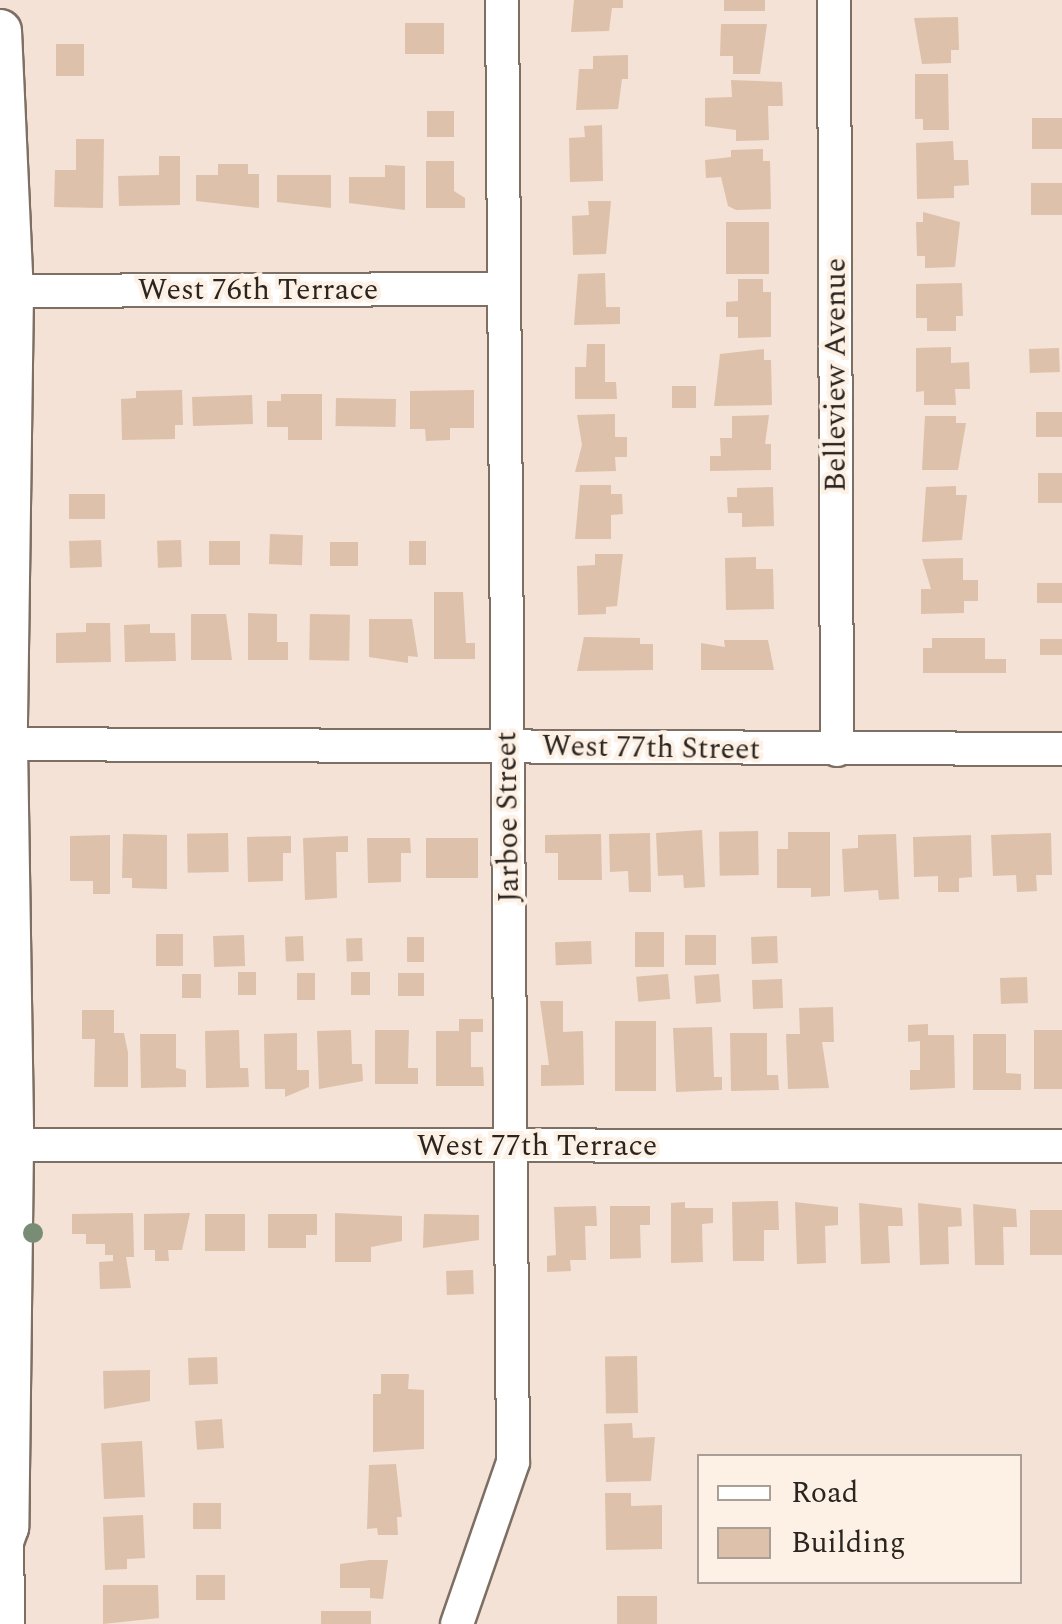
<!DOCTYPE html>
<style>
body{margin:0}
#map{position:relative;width:1062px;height:1624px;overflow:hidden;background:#f3e2d5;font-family:Spectral,serif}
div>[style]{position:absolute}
.building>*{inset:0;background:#dec1aa;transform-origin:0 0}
.roads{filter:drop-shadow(2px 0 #7e6f64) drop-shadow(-2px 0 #7e6f64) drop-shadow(0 2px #7e6f64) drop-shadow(0 -2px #7e6f64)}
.minor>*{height:32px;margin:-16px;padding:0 16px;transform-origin:16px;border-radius:16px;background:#fff}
.major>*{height:42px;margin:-21px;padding:0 21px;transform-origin:21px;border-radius:21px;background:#fff}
.trees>*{width:20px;height:20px;margin:-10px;border-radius:50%;background:#798c75}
span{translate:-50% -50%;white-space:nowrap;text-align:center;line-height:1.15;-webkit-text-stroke:8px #fdf0e5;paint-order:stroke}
.street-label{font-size:30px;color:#2b2520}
.legend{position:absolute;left:697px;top:1454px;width:325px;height:130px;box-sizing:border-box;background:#fdf0e5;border:2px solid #a99f96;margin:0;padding:12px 18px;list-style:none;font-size:30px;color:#2b2520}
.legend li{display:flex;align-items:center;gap:20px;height:50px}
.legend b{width:50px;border:2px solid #a99f96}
</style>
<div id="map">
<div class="building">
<i style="clip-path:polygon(574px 0,623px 0,623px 8px,612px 8px,609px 31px,571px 32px)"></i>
<i style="left:724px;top:0;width:41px;height:11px"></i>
<i style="clip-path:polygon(958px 17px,959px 50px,951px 50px,951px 63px,922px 64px,914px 18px)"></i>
<i style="left:405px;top:23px;width:39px;height:31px"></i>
<i style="clip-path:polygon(721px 24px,767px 24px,760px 74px,733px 74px,733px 56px,720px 56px)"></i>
<i style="left:56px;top:44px;width:28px;height:32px"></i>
<i style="clip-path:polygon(628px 55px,628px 79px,622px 79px,618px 109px,576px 110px,579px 69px,593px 69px,593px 56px)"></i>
<i style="clip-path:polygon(915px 74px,948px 74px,949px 130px,923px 130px,923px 119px,915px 119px)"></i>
<i style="clip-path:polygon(731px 80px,782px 82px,783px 106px,768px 106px,769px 140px,736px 141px,736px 130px,705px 126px,705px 98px,732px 97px)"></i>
<i style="left:427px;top:111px;width:27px;height:26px"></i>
<i style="left:1032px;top:118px;width:30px;height:31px"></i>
<i style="clip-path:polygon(602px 125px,603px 181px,570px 182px,569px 138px,585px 137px,584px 126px)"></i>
<i style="clip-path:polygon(76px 139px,104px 139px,103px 208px,54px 207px,55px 170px,76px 170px)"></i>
<i style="clip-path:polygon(953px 141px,954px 160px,968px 160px,969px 185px,954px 186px,954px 198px,917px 199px,916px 143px)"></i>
<i style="clip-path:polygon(763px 149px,763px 161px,770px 161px,771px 209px,736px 210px,728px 206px,721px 177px,706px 178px,705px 160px,731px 157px,731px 150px)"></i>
<i style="clip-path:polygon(159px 156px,180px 156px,180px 205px,119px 206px,118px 176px,159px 175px)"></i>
<i style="clip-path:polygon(426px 161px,454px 161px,454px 191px,465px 198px,465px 208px,426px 208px)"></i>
<i style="clip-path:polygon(218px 164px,248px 164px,248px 174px,259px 174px,259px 208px,196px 201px,196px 175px,218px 175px)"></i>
<i style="clip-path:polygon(385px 165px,405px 166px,405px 210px,349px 203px,349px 177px,385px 177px)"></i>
<i style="clip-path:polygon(277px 175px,331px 175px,331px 208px,277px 202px)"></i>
<i style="left:1031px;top:183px;width:31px;height:32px"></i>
<i style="clip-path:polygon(588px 201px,611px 201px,606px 254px,573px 255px,572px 216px,589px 215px)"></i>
<i style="clip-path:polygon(923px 212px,960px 222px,955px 267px,925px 268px,925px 256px,917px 256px,916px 222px,923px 222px)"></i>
<i style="left:769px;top:222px;width:52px;height:43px;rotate:90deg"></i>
<i style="clip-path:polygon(605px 273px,606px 307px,620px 307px,620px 324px,574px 325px,578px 274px)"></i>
<i style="clip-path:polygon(738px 279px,763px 279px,763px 292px,771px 292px,771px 337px,738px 338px,738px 317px,726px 317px,726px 302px,738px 301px)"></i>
<i style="clip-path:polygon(962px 283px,963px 316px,956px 316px,956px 331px,927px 331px,927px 318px,916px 318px,916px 284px)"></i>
<i style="clip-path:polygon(587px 344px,605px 344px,605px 382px,616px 382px,617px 399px,575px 399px,575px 367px,586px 367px)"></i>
<i style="clip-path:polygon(951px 347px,951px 363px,969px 362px,970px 389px,955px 389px,956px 405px,924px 405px,924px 391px,916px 392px,916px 348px)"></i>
<i style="left:1059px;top:348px;width:24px;height:30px;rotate:88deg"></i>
<i style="clip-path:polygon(764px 349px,764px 360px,771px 360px,772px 405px,714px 406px,720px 354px)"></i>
<i style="left:696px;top:386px;width:22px;height:24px;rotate:90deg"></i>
<i style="clip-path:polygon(182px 390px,183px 425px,175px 425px,175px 439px,122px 440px,121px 399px,136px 398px,136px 391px)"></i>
<i style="clip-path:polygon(474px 390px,474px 428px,450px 428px,450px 440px,426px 441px,425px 429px,410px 429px,410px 391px)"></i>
<i style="clip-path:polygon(281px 394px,322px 394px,322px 440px,288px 440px,288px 427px,267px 427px,267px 401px,281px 401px)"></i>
<i style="left:252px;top:395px;width:29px;height:60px;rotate:88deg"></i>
<i style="left:336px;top:398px;width:60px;height:28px;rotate:1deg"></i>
<i style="left:1036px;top:412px;width:26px;height:25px"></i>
<i style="clip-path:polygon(615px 414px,615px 437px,627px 437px,627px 457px,615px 457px,616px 471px,575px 472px,582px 445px,577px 415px)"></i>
<i style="clip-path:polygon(769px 415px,765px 444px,771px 444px,771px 470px,710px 471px,710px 456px,721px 456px,720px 438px,732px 438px,732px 416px)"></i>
<i style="clip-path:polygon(925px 416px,956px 416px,956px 423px,966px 423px,958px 470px,922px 470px)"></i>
<i style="left:1038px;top:473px;width:24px;height:30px"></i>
<i style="clip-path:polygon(580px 485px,611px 485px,611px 494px,622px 494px,623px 514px,611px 515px,611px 539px,575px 539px)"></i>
<i style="clip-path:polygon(956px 486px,956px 495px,967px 495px,962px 540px,922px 542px,926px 487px)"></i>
<i style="clip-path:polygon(773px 487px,774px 526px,742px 527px,742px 513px,728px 513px,727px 497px,737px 497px,737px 488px)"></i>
<i style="left:69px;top:494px;width:36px;height:25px"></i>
<i style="left:270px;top:534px;width:33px;height:30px;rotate:2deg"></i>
<i style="left:101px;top:540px;width:27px;height:32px;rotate:88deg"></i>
<i style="left:181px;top:540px;width:27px;height:24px;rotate:88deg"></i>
<i style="left:209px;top:541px;width:31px;height:24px"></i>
<i style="left:409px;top:541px;width:17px;height:24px"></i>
<i style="left:330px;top:542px;width:28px;height:24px"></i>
<i style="clip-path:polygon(595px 554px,623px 554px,617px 606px,606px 607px,606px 614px,578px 615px,577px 566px,595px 565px)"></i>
<i style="clip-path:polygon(756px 557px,756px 569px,773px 569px,774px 609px,726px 610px,725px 558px)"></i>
<i style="clip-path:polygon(963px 558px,963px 580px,978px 580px,978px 601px,964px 601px,964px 613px,921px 614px,921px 589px,931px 589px,922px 559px)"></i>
<i style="left:1062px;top:583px;width:20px;height:25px;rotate:90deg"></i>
<i style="clip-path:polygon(434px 592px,463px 592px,466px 643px,475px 643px,475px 659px,434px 659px)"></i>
<i style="clip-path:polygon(248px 613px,277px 614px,277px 642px,288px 642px,288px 660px,248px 660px)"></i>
<i style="clip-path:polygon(191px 614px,226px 614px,232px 660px,191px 660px)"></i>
<i style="left:310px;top:614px;width:40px;height:46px;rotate:1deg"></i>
<i style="clip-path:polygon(369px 619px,412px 619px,418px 657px,408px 656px,408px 663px,369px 657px)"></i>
<i style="clip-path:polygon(86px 623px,110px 623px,111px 662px,56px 663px,56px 633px,86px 632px)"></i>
<i style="clip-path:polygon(150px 624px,150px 633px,175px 633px,176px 661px,125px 662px,124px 625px)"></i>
<i style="clip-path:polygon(584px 637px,640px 638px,640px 644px,653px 644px,653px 670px,577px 671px)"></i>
<i style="clip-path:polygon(932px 638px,985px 638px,985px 659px,1006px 659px,1006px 673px,923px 673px,923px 648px,932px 648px)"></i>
<i style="left:1040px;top:639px;width:22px;height:16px"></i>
<i style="clip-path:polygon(724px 640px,768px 640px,774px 670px,701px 670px,701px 643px,725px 647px)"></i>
<i style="clip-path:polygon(702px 830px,705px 887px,684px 888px,683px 875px,658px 876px,656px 833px)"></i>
<i style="left:758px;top:831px;width:44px;height:39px;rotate:89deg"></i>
<i style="clip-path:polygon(788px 832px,830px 832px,830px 896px,811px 897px,811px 888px,777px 888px,777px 849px,788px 849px)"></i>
<i style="left:228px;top:833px;width:39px;height:41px;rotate:89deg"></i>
<i style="clip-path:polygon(650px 833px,651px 892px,629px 892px,628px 871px,610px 872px,609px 834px)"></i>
<i style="clip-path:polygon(1051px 833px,1052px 875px,1036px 875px,1037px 891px,1017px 892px,1016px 875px,993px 876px,991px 835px)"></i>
<i style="clip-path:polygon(123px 834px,167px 835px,167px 889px,132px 888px,132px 878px,122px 878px)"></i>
<i style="clip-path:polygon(601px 834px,602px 880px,558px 880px,558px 853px,545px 853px,545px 835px)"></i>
<i style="clip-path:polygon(896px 834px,899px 899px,879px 900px,878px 890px,844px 892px,842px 849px,858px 848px,858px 835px)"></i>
<i style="clip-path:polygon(110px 835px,110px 894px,93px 894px,93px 881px,70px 881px,70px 836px)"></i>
<i style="clip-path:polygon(971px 835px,972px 877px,959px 878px,959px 892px,938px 892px,938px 876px,914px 877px,913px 837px)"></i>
<i style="clip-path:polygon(291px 836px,291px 853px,283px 853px,283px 881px,248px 882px,247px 837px)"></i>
<i style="clip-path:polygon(348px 836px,348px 852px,336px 852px,337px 898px,305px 900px,303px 838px)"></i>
<i style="clip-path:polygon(367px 838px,410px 838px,411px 853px,401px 853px,401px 882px,368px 883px)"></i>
<i style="left:426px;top:838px;width:52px;height:40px"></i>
<i style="left:664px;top:932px;width:35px;height:29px;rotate:90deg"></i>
<i style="left:156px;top:934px;width:27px;height:32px"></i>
<i style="left:244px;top:935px;width:31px;height:31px;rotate:88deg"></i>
<i style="left:685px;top:935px;width:31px;height:30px"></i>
<i style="left:303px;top:936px;width:25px;height:18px;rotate:88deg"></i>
<i style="left:777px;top:936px;width:27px;height:26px;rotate:88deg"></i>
<i style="left:407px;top:937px;width:17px;height:25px"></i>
<i style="left:362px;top:938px;width:23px;height:16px;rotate:88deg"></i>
<i style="left:591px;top:941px;width:23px;height:36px;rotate:88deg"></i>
<i style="left:256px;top:972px;width:23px;height:18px;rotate:90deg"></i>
<i style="left:351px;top:972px;width:19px;height:23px"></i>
<i style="left:297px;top:973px;width:18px;height:27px"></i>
<i style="left:398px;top:973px;width:26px;height:23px"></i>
<i style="left:201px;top:974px;width:24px;height:19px;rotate:90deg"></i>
<i style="left:668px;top:974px;width:25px;height:32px;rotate:85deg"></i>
<i style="left:719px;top:974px;width:28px;height:25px;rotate:86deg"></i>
<i style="left:1027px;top:977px;width:26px;height:27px;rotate:88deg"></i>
<i style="left:782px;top:979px;width:29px;height:30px;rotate:88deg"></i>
<i style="clip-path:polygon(540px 1001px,563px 1001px,563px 1032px,583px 1031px,584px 1085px,541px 1086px,541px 1065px,549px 1065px)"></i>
<i style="clip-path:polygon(833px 1007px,834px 1042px,822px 1042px,829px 1088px,788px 1089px,786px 1034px,800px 1034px,799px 1008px)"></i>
<i style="clip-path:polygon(82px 1010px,114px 1010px,114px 1033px,124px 1033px,128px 1053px,128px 1087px,94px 1087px,95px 1039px,82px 1039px)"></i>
<i style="clip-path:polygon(459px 1019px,483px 1019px,483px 1032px,471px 1032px,471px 1067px,483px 1067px,484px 1086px,436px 1086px,436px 1031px,459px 1031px)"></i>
<i style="left:656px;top:1021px;width:70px;height:41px;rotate:90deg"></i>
<i style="clip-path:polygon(928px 1024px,928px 1035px,954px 1035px,955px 1088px,910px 1090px,910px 1070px,920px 1070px,920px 1041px,908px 1042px,908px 1025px)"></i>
<i style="clip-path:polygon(712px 1027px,714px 1077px,722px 1077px,722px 1090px,676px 1092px,673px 1028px)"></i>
<i style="clip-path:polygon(239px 1030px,240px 1068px,248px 1068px,249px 1087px,206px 1088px,205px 1031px)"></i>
<i style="clip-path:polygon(351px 1030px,352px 1064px,362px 1064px,363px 1081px,319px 1089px,317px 1031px)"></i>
<i style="clip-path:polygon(375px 1030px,409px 1030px,408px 1068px,418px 1068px,418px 1084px,375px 1084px)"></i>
<i style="left:1034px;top:1030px;width:28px;height:59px"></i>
<i style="clip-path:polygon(297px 1033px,297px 1070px,309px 1070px,309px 1087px,285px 1097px,285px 1089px,265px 1089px,264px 1034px)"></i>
<i style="clip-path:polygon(730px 1033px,767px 1033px,767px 1075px,778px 1075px,779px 1090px,731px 1091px)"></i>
<i style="clip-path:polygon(140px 1034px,176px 1034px,176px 1068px,186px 1070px,186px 1087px,141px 1088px)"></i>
<i style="clip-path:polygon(973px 1034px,1006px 1034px,1006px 1073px,1021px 1074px,1021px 1090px,973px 1090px)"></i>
<i style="clip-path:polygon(778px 1201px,779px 1230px,764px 1230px,764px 1261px,733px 1261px,732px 1202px)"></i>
<i style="clip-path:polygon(685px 1202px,685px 1208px,713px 1208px,713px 1223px,702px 1224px,703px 1262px,671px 1263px,671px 1203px)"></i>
<i style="clip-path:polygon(795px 1202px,838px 1207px,838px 1225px,825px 1226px,826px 1263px,797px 1264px)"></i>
<i style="clip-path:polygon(859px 1203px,902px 1208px,903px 1226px,888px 1226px,890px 1263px,861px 1264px)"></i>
<i style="clip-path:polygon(918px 1203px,961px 1208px,962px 1226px,948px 1227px,949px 1264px,920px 1265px)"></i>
<i style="clip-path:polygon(973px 1204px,1016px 1209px,1017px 1227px,1003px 1227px,1004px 1265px,975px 1265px)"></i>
<i style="clip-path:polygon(596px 1206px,597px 1226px,585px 1226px,586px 1260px,570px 1260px,571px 1271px,547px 1272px,547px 1256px,556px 1255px,554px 1207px)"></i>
<i style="clip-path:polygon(610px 1206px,650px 1206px,650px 1225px,640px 1225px,641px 1258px,610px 1259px)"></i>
<i style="left:1030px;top:1210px;width:32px;height:45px"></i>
<i style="clip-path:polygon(133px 1213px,134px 1257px,126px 1257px,131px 1288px,100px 1289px,99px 1262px,113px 1261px,113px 1255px,105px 1255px,105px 1244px,86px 1244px,86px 1234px,72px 1234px,72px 1214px)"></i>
<i style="clip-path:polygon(190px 1213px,182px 1250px,168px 1250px,169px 1261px,155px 1261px,155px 1250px,144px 1250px,144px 1214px)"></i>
<i style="clip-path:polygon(335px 1213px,402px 1216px,402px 1241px,371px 1247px,371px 1262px,335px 1262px)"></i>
<i style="left:205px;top:1214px;width:40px;height:37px"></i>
<i style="clip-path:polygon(268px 1214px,317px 1214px,317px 1235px,306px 1235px,306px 1248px,268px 1248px)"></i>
<i style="clip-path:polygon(424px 1214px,479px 1215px,479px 1240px,423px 1248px)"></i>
<i style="left:473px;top:1270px;width:24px;height:27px;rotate:88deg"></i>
<i style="left:637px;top:1356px;width:57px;height:32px;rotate:89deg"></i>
<i style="left:217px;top:1357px;width:27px;height:29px;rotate:88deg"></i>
<i style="clip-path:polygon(150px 1370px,150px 1401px,104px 1409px,103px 1371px)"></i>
<i style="clip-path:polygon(381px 1374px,409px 1374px,408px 1389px,424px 1390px,424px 1449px,373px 1452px,373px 1394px,381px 1394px)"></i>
<i style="left:222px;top:1419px;width:29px;height:27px;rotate:86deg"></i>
<i style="clip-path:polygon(632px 1423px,633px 1438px,655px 1437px,651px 1481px,606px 1482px,604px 1424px)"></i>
<i style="left:142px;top:1441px;width:56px;height:41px;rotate:87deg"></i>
<i style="clip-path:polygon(396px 1464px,402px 1517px,397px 1517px,398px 1535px,378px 1535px,377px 1528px,367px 1529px,369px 1465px)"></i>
<i style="clip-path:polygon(605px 1493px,631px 1493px,631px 1506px,662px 1505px,662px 1549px,606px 1550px)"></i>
<i style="left:193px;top:1503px;width:28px;height:26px"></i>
<i style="clip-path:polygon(143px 1515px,145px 1558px,127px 1559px,127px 1569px,105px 1570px,103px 1517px)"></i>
<i style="clip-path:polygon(370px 1560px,388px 1560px,383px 1599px,370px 1598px,370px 1588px,340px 1588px,340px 1564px)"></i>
<i style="left:196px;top:1575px;width:29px;height:25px"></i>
<i style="clip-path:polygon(103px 1585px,158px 1585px,159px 1618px,103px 1624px)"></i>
<i style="left:617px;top:1596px;width:40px;height:28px"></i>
<i style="left:321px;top:1611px;width:50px;height:13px"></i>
</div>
<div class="roads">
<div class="minor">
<i style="left:834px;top:0;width:750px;rotate:89.77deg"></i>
<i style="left:0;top:291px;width:504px;rotate:-0.23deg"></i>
<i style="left:0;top:744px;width:1062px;rotate:0.27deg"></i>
<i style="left:12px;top:1145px;width:1050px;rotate:0.05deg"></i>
<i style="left:7px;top:1527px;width:97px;rotate:89.4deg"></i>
<i style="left:457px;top:1624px;width:171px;rotate:-70.9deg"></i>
<i style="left:513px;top:1462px;width:1462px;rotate:-90.43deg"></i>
</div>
<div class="major">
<i style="left:0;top:31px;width:261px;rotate:87.4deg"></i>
<i style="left:12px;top:292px;width:452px;rotate:90.8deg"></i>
<i style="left:6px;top:744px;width:401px;rotate:89.1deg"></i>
<i style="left:12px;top:1145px;width:382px;rotate:90.7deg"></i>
<i style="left:7px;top:1527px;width:21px;rotate:109deg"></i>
</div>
</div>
<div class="trees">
<i style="left:33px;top:1233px"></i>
</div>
<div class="street-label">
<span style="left:258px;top:290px">West 76th Terrace</span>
<span style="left:836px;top:375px;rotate:-90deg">Belleview Avenue</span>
<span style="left:651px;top:748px;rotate:1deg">West 77th Street</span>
<span style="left:508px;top:817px;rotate:-91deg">Jarboe Street</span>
<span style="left:537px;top:1146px">West 77th Terrace</span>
</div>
<ul class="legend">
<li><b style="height:12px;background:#fff"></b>Road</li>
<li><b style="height:28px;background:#dec1aa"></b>Building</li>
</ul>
</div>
